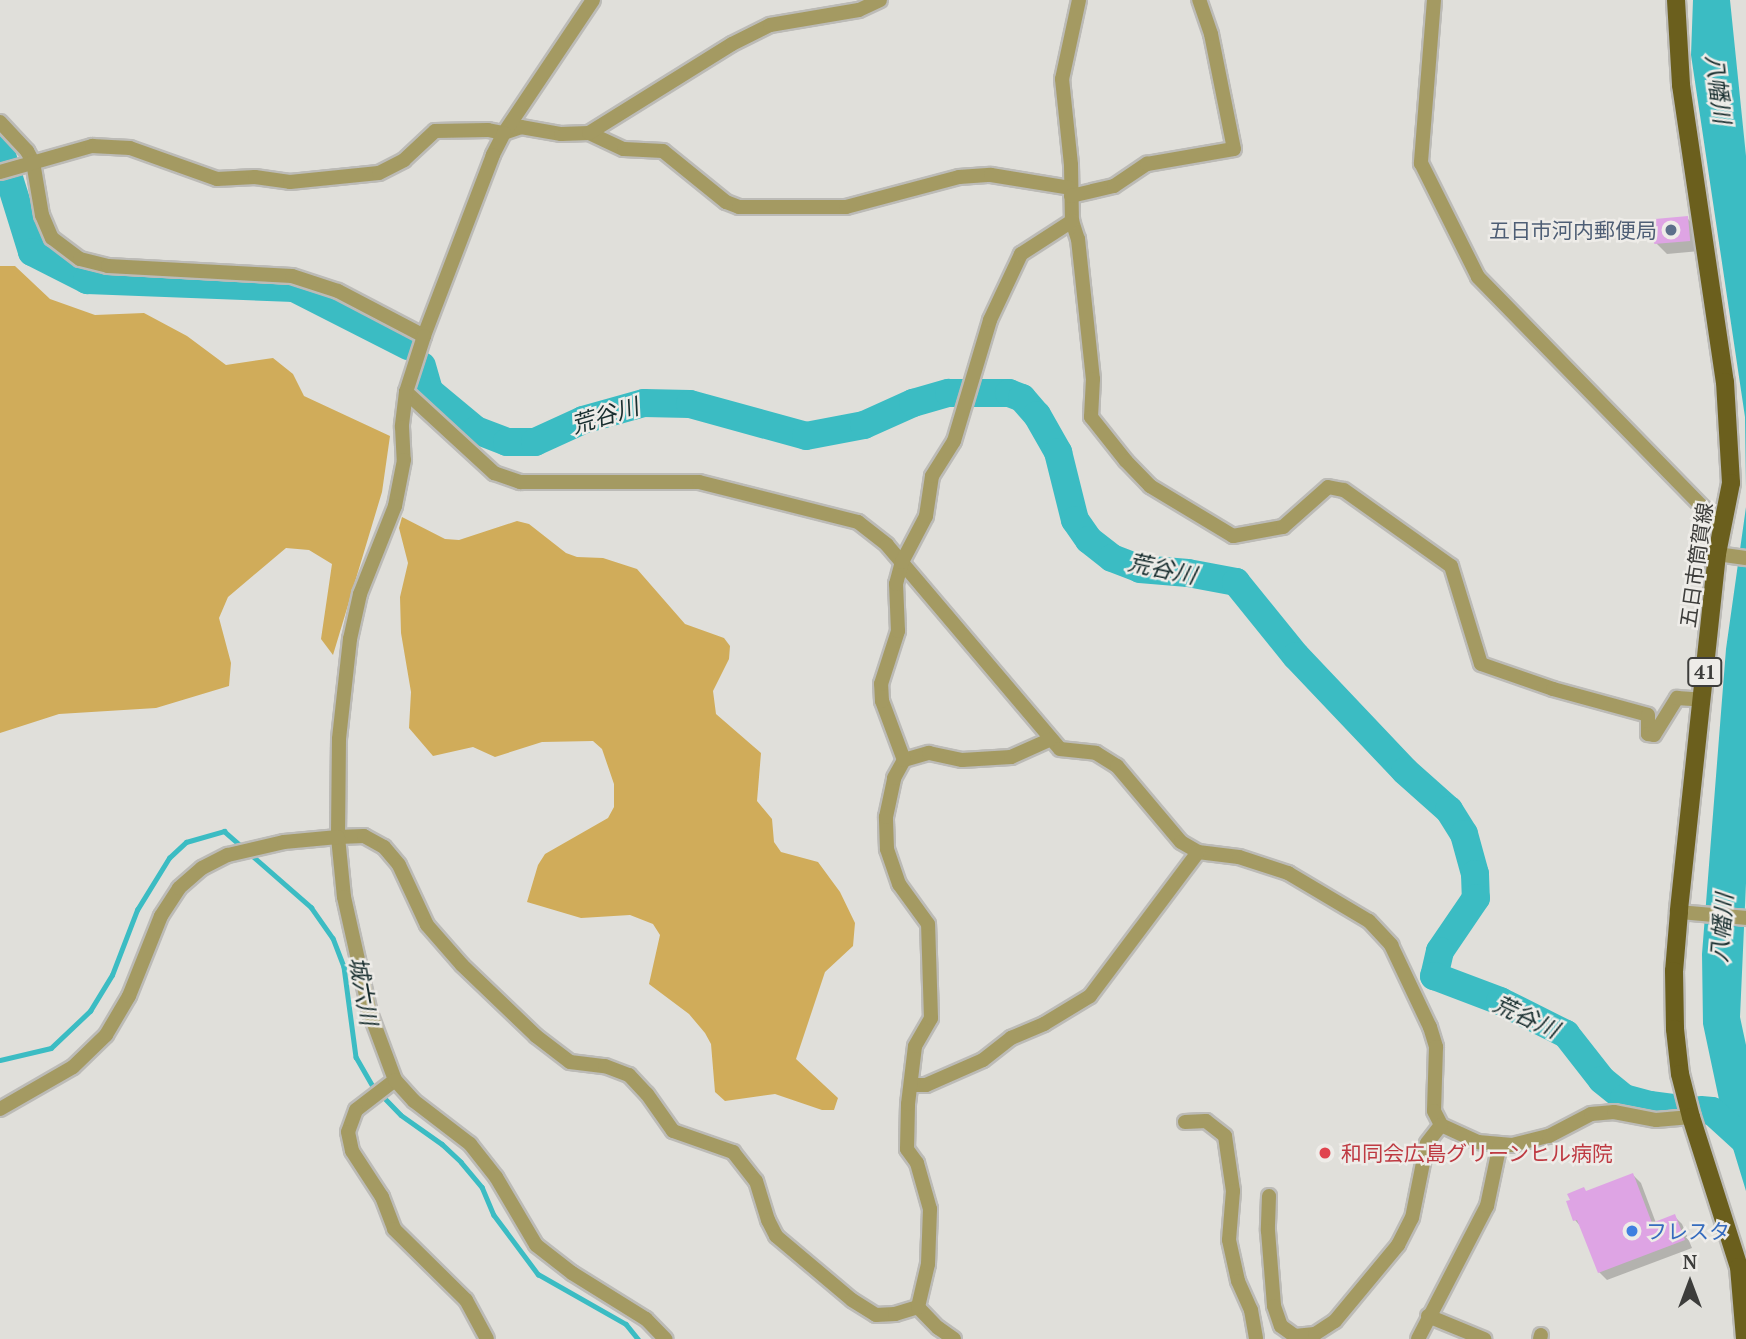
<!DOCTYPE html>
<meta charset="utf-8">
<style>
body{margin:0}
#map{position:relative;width:1746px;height:1339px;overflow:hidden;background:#e0dfda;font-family:"PT Serif","Noto Sans JP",serif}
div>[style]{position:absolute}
.forest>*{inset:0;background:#d0ac5a}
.water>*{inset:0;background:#3bbcc3}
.shadow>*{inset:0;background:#0003}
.stream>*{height:4.5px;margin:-2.25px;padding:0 2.25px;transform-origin:2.25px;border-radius:2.25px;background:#3bbcc3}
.river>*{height:28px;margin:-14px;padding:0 14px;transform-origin:14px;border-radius:14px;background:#3bbcc3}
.building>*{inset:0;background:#dea4e4;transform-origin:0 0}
.roads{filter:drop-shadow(2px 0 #bcbbb7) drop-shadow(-2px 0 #bcbbb7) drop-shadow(0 2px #bcbbb7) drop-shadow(0 -2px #bcbbb7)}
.minor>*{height:14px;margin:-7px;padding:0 7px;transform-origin:7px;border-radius:7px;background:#a49a62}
.tertiary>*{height:14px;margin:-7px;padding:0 7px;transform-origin:7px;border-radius:7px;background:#a49a62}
.primary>*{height:18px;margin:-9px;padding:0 9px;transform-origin:9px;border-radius:9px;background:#6b5f1d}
.dots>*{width:19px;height:19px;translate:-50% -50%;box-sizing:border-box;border:4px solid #eeece8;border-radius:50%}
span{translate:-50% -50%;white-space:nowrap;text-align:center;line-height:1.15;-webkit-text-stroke:5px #eeece8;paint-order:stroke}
.shield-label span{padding:2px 5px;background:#eeece8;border:2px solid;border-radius:5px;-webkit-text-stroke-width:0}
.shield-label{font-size:19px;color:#3d3d3b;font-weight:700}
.service-label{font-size:21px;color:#4e5e75}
.right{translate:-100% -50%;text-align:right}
.street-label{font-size:21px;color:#3d3d3b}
.health-label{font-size:21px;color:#be3a42}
.left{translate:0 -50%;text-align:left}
.shop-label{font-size:21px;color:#366cbe}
.water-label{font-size:23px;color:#182e2f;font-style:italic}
.north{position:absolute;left:1655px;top:1248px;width:70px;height:70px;-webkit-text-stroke:5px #eeece8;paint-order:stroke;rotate:0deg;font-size:19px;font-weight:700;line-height:28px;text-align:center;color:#3d3d3b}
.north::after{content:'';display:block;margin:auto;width:24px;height:32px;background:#3d3d3b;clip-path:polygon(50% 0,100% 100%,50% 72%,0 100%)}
</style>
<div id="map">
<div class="forest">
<i style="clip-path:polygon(0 266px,15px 266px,50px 299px,95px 315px,144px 313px,187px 336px,226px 365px,273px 358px,293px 374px,304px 396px,390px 436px,382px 492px,333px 655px,321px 639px,332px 564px,309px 550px,286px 548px,228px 597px,219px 618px,231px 663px,229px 686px,156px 708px,59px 714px,0 733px)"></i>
<i style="clip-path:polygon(402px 517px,445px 539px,459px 540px,517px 521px,529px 524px,566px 553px,577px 557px,603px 558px,637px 569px,685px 624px,724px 638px,730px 646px,729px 659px,713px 691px,716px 714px,761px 753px,757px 801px,772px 819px,774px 842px,781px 852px,818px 862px,840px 892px,855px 923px,853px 946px,825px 972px,796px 1059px,838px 1098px,834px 1110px,822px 1110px,775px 1094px,725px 1101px,715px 1092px,711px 1044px,705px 1033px,689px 1014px,649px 984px,660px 935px,653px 924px,630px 915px,581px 918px,527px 902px,538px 865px,545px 854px,608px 818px,614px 807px,614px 784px,602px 749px,593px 741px,542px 742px,495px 757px,473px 747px,433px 756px,409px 728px,411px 692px,401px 633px,400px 597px,408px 563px,399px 528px)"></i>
</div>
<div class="water">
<i style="clip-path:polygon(1693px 0,1730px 0,1746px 156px,1746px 488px,1745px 417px,1691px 55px)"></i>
<i style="clip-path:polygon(1746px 507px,1746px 883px,1740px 1017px,1746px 1045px,1746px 1191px,1721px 1109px,1703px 1024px,1702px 954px,1726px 649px)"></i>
</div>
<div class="shadow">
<i style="clip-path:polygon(1687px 218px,1698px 229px,1700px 251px,1667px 254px,1656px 243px)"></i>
<i style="clip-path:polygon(1633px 1175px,1641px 1183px,1656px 1223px,1674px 1216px,1682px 1224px,1692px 1248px,1607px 1280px,1599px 1272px,1582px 1228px,1575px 1220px,1587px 1193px)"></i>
</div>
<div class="stream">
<i style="left:0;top:1060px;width:52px;rotate:-13.2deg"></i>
<i style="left:51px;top:1048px;width:54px;rotate:-43.5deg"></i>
<i style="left:90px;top:1011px;width:42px;rotate:-58.6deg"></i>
<i style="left:112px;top:975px;width:70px;rotate:-69deg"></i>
<i style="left:137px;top:910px;width:61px;rotate:-58.4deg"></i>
<i style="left:169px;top:858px;width:23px;rotate:-43deg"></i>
<i style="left:186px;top:842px;width:40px;rotate:-16deg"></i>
<i style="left:224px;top:831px;width:116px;rotate:41.1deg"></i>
<i style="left:311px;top:907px;width:38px;rotate:55deg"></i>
<i style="left:333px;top:938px;width:31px;rotate:69deg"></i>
<i style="left:344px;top:967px;width:91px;rotate:82.4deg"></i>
<i style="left:356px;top:1057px;width:34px;rotate:60deg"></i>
<i style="left:373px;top:1086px;width:40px;rotate:46deg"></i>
<i style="left:401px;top:1115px;width:50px;rotate:35.3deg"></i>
<i style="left:442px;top:1144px;width:26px;rotate:43deg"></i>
<i style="left:461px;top:1162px;width:33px;rotate:50deg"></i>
<i style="left:482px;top:1187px;width:30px;rotate:67deg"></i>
<i style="left:494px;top:1215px;width:74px;rotate:53.3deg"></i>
<i style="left:538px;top:1274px;width:101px;rotate:29.6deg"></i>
<i style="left:626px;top:1324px;width:19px;rotate:51deg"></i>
</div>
<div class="river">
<i style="left:0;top:149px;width:108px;rotate:72.7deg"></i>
<i style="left:32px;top:252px;width:62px;rotate:27deg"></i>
<i style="left:87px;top:280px;width:207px;rotate:2.2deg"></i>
<i style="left:294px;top:288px;width:128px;rotate:27deg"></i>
<i style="left:422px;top:366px;width:26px;rotate:74deg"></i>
<i style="left:429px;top:391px;width:61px;rotate:39.7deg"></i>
<i style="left:476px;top:430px;width:33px;rotate:21deg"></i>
<i style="left:507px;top:442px;width:28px"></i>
<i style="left:535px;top:442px;width:53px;rotate:-24.6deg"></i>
<i style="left:583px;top:420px;width:63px;rotate:-15.6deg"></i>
<i style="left:644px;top:403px;width:46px;rotate:1.2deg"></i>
<i style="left:690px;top:404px;width:120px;rotate:15.4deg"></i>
<i style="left:806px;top:436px;width:59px;rotate:-10.7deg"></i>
<i style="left:864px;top:425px;width:54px;rotate:-24.2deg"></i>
<i style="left:913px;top:403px;width:37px;rotate:-16deg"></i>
<i style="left:949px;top:393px;width:60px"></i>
<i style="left:1009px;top:393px;width:14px;rotate:21deg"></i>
<i style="left:1022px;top:398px;width:23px;rotate:49deg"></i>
<i style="left:1037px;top:415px;width:43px;rotate:60.4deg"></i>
<i style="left:1058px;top:452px;width:70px;rotate:76deg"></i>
<i style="left:1075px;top:520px;width:24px;rotate:55deg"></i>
<i style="left:1089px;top:540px;width:29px;rotate:38deg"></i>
<i style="left:1112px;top:558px;width:30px;rotate:21deg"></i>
<i style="left:1140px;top:569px;width:48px;rotate:4.8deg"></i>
<i style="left:1188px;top:573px;width:49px;rotate:10.6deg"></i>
<i style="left:1236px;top:582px;width:95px;rotate:51deg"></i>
<i style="left:1296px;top:656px;width:158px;rotate:46.5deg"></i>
<i style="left:1405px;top:771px;width:59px;rotate:41.6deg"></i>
<i style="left:1449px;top:810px;width:28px;rotate:58deg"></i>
<i style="left:1464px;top:834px;width:41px;rotate:74.6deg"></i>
<i style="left:1475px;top:874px;width:24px;rotate:88deg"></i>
<i style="left:1476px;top:898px;width:64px;rotate:124.2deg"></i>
<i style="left:1440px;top:951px;width:26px;rotate:103deg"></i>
<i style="left:1434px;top:976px;width:71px;rotate:20.7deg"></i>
<i style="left:1500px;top:1001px;width:74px;rotate:26.6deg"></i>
<i style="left:1566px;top:1034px;width:58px;rotate:52deg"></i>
<i style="left:1602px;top:1080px;width:28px;rotate:39deg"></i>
<i style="left:1624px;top:1098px;width:27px;rotate:15deg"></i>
<i style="left:1650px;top:1105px;width:25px;rotate:7deg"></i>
<i style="left:1701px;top:1110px;width:11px;rotate:5deg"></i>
<i style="left:1712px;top:1111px;width:46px;rotate:42.4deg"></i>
</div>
<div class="building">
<i style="left:1688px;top:216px;width:25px;height:36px;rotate:85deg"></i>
<i style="clip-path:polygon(1633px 1173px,1652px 1223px,1675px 1214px,1685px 1240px,1598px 1273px,1577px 1220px,1573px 1221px,1566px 1201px,1570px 1200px,1567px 1194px,1584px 1187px,1586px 1191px)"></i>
</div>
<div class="roads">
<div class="minor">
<i style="left:1079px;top:0;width:81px;rotate:102.1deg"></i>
<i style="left:1062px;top:79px;width:86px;rotate:84deg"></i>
<i style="left:1071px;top:165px;width:56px;rotate:89deg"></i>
<i style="left:1072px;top:221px;width:19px;rotate:72deg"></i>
<i style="left:1078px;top:239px;width:141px;rotate:83.9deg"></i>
<i style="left:1093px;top:379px;width:38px;rotate:93deg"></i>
<i style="left:1091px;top:417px;width:56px;rotate:51.5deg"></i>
<i style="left:1126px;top:461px;width:35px;rotate:46deg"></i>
<i style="left:1150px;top:486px;width:97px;rotate:31.1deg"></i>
<i style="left:1233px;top:536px;width:51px;rotate:-10.2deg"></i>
<i style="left:1283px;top:527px;width:60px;rotate:-41.6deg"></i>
<i style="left:1328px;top:487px;width:16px;rotate:11deg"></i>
<i style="left:1344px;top:490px;width:131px;rotate:35.4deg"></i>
<i style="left:1451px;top:566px;width:102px;rotate:73deg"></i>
<i style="left:1481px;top:664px;width:76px;rotate:19.1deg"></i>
<i style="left:1553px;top:689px;width:98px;rotate:15.3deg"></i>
<i style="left:1648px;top:715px;width:19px;rotate:90deg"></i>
<i style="left:1648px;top:734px;width:6px;rotate:9deg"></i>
<i style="left:1654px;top:735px;width:44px;rotate:-58.1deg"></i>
<i style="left:1677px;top:698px;width:26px;rotate:4deg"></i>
<i style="left:1434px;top:0;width:164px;rotate:94.6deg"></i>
<i style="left:1421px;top:163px;width:127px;rotate:63.4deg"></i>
<i style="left:1478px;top:277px;width:338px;rotate:45.7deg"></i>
<i style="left:1714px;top:519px;width:11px;rotate:22deg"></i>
<i style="left:0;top:122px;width:40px;rotate:47deg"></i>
<i style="left:27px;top:151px;width:13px;rotate:61deg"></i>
<i style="left:33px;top:162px;width:54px;rotate:80.4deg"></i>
<i style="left:42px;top:215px;width:25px;rotate:67deg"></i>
<i style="left:52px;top:238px;width:35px;rotate:37deg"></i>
<i style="left:80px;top:259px;width:29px;rotate:14deg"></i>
<i style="left:108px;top:266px;width:184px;rotate:3.1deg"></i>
<i style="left:292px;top:276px;width:48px;rotate:18.1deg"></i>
<i style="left:338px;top:291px;width:97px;rotate:27.6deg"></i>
<i style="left:589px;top:133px;width:38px;rotate:25deg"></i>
<i style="left:624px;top:149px;width:39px;rotate:3deg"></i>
<i style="left:663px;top:151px;width:81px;rotate:39deg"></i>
<i style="left:726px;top:202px;width:14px;rotate:21deg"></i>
<i style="left:739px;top:207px;width:107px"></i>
<i style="left:846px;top:207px;width:117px;rotate:-14.9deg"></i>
<i style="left:959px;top:177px;width:32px;rotate:-4deg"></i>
<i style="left:991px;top:175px;width:80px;rotate:9.3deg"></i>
<i style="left:0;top:172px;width:96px;rotate:-15.8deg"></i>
<i style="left:92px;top:146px;width:38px;rotate:3deg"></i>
<i style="left:130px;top:148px;width:92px;rotate:19.6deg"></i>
<i style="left:217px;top:179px;width:38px;rotate:-3deg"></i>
<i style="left:255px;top:177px;width:35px;rotate:8deg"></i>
<i style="left:290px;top:182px;width:89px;rotate:-5.8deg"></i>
<i style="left:379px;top:173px;width:28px;rotate:-27deg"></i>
<i style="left:404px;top:160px;width:42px;rotate:-43.1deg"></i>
<i style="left:435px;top:131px;width:53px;rotate:-1.1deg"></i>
<i style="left:488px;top:130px;width:16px;rotate:11deg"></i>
<i style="left:504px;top:133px;width:18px;rotate:-19deg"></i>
<i style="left:521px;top:127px;width:41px;rotate:9.9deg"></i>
<i style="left:561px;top:134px;width:28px;rotate:-2deg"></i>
<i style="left:589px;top:133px;width:168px;rotate:-31.9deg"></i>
<i style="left:732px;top:44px;width:42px;rotate:-26.6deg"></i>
<i style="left:770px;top:25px;width:90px;rotate:-9.6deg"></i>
<i style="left:859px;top:10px;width:23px;rotate:-25deg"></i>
<i style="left:1071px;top:196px;width:44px;rotate:-13.1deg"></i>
<i style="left:1114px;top:186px;width:40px;rotate:-34deg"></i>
<i style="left:1147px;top:164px;width:88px;rotate:-9.8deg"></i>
<i style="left:1234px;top:149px;width:117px;rotate:-101.3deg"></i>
<i style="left:1211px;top:34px;width:36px;rotate:-109deg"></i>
<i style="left:406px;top:392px;width:120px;rotate:42.6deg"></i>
<i style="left:494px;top:473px;width:28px;rotate:19deg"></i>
<i style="left:520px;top:482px;width:179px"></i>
<i style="left:699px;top:482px;width:164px;rotate:14.1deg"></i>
<i style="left:858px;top:522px;width:37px;rotate:38deg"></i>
<i style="left:887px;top:545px;width:267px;rotate:49.7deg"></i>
<i style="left:1060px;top:749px;width:36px;rotate:6deg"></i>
<i style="left:1096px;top:753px;width:25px;rotate:32deg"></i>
<i style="left:1117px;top:766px;width:99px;rotate:49.9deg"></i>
<i style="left:1181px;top:842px;width:20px;rotate:30deg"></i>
<i style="left:1198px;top:852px;width:41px;rotate:7deg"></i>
<i style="left:1239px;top:857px;width:52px;rotate:18.1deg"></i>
<i style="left:1288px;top:873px;width:94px;rotate:30.7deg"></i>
<i style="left:1369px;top:921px;width:33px;rotate:47deg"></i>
<i style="left:1391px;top:945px;width:91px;rotate:64.6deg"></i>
<i style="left:1430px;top:1027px;width:21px;rotate:73deg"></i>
<i style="left:1436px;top:1047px;width:64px;rotate:91.8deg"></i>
<i style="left:1434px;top:1111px;width:16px;rotate:63deg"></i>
<i style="left:1441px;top:1125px;width:41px;rotate:24.7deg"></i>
<i style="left:1478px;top:1142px;width:34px;rotate:5deg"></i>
<i style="left:1512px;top:1145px;width:38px;rotate:-14deg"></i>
<i style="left:1549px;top:1136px;width:47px;rotate:-27.6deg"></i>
<i style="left:1591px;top:1114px;width:23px;rotate:-5deg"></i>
<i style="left:1614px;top:1112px;width:43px;rotate:10.8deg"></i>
<i style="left:1656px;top:1120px;width:35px;rotate:-5deg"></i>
<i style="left:1717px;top:554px;width:29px;rotate:8deg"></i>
<i style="left:904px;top:760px;width:26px;rotate:-16deg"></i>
<i style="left:929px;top:753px;width:34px;rotate:12deg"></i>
<i style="left:962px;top:760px;width:49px;rotate:-3.5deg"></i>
<i style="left:1011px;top:757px;width:42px;rotate:-24.1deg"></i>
<i style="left:338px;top:837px;width:26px;rotate:-2deg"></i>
<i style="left:364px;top:836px;width:23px;rotate:29deg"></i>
<i style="left:384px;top:847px;width:23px;rotate:50deg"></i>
<i style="left:399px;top:865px;width:66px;rotate:65deg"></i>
<i style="left:427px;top:925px;width:53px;rotate:48.8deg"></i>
<i style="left:462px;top:965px;width:103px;rotate:43.8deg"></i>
<i style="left:536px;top:1036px;width:43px;rotate:37.4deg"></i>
<i style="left:570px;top:1062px;width:35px;rotate:7deg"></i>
<i style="left:605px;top:1066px;width:26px;rotate:21deg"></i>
<i style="left:629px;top:1075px;width:26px;rotate:47deg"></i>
<i style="left:647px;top:1094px;width:45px;rotate:54.9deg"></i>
<i style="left:673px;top:1131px;width:64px;rotate:19.3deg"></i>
<i style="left:733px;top:1152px;width:37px;rotate:52deg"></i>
<i style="left:756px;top:1181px;width:41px;rotate:72.9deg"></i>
<i style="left:768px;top:1220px;width:18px;rotate:63deg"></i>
<i style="left:776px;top:1236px;width:99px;rotate:40.1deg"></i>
<i style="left:852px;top:1300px;width:28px;rotate:32deg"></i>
<i style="left:876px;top:1315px;width:19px;rotate:-3deg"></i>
<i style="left:895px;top:1314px;width:24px;rotate:-17deg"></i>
<i style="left:1679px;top:912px;width:67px;rotate:5.1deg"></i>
<i style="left:395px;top:1080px;width:49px;rotate:142.4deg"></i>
<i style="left:356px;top:1110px;width:23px;rotate:110deg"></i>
<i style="left:348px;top:1132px;width:19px;rotate:78deg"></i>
<i style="left:352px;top:1151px;width:55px;rotate:56.9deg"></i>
<i style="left:382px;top:1197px;width:34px;rotate:69deg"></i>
<i style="left:394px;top:1229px;width:101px;rotate:44.6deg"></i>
<i style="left:466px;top:1300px;width:44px;rotate:61.7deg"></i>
<i style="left:912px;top:1085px;width:14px"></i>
<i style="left:926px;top:1085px;width:62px;rotate:-23.7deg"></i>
<i style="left:983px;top:1060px;width:36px;rotate:-38deg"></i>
<i style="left:1011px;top:1038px;width:36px;rotate:-23deg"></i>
<i style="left:1044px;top:1024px;width:54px;rotate:-31.3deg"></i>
<i style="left:1090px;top:996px;width:180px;rotate:-53.1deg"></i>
<i style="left:1185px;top:1122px;width:21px;rotate:-3deg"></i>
<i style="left:1206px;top:1121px;width:24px;rotate:38deg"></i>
<i style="left:1225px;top:1136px;width:56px;rotate:81.7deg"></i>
<i style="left:1233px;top:1191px;width:49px;rotate:94.7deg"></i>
<i style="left:1229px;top:1240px;width:42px;rotate:77.6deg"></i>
<i style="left:1238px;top:1281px;width:32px;rotate:66deg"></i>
<i style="left:1251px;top:1310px;width:29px;rotate:80deg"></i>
<i style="left:1269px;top:1196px;width:35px;rotate:92deg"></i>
<i style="left:1268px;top:1231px;width:75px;rotate:85.4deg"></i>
<i style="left:1274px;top:1306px;width:21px;rotate:71deg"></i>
<i style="left:1281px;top:1326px;width:17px;rotate:36deg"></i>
<i style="left:1295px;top:1336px;width:20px;rotate:-6deg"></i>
<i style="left:1315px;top:1334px;width:24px;rotate:-33deg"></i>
<i style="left:1335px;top:1321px;width:99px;rotate:-50.3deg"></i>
<i style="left:1398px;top:1245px;width:30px;rotate:-63deg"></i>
<i style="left:1412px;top:1218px;width:76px;rotate:-78.7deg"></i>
<i style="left:1427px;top:1143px;width:23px;rotate:-52deg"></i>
<i style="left:1428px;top:1316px;width:61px;rotate:22.3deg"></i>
<i style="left:954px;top:1339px;width:19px;rotate:-145deg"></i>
<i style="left:938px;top:1328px;width:29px;rotate:-134deg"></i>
<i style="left:918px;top:1307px;width:44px;rotate:-76.9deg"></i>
<i style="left:928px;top:1264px;width:55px;rotate:-87.9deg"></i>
<i style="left:930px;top:1209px;width:48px;rotate:-105.8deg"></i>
<i style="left:917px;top:1163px;width:17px;rotate:-126deg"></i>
<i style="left:907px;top:1149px;width:45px;rotate:-88.7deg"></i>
<i style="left:908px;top:1104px;width:58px;rotate:-83.1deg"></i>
<i style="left:915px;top:1046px;width:32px;rotate:-60deg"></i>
<i style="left:931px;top:1018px;width:94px;rotate:-91.8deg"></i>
<i style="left:928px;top:924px;width:49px;rotate:-125.9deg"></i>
<i style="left:899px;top:884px;width:37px;rotate:-109deg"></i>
<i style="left:887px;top:849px;width:32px;rotate:-92deg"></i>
<i style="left:886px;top:817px;width:40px;rotate:-78deg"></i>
<i style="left:894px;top:778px;width:21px;rotate:-61deg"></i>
<i style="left:904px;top:760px;width:63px;rotate:-110.4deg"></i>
<i style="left:882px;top:701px;width:17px;rotate:-93deg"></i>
<i style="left:881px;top:684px;width:56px;rotate:-72.2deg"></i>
<i style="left:898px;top:631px;width:47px;rotate:-92.4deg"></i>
<i style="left:896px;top:584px;width:23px;rotate:-75deg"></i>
<i style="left:902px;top:562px;width:52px;rotate:-62.4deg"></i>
<i style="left:926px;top:516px;width:40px;rotate:-81.5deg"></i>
<i style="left:932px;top:476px;width:41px;rotate:-57.8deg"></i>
<i style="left:954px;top:441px;width:126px;rotate:-73.4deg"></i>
<i style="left:990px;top:320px;width:73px;rotate:-64.8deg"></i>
<i style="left:1021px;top:254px;width:61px;rotate:-32.9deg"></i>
<i style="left:1418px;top:1339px;width:150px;rotate:-62.6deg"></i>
<i style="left:1487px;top:1206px;width:63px;rotate:-78.2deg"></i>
<i style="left:1540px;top:1339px;width:4px;rotate:-76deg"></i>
</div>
<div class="tertiary">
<i style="left:593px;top:0;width:160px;rotate:123.8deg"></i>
<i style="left:504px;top:133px;width:25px;rotate:117deg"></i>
<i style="left:493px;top:155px;width:194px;rotate:110.9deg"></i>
<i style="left:424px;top:336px;width:59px;rotate:107.8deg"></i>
<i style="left:406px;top:392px;width:35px;rotate:97deg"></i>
<i style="left:402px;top:427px;width:33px;rotate:87deg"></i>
<i style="left:404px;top:460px;width:47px;rotate:101.1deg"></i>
<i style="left:395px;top:506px;width:95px;rotate:111.7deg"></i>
<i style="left:360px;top:594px;width:46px;rotate:102.5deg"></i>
<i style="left:350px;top:639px;width:101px;rotate:96.3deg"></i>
<i style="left:339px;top:739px;width:98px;rotate:90.6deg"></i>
<i style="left:338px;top:837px;width:60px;rotate:84.3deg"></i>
<i style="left:344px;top:897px;width:119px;rotate:77.4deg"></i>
<i style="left:370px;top:1013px;width:72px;rotate:69.5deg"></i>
<i style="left:395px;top:1080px;width:28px;rotate:48deg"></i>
<i style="left:414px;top:1101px;width:71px;rotate:37.5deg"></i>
<i style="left:470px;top:1144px;width:42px;rotate:51.8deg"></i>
<i style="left:496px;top:1177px;width:79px;rotate:59.5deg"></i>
<i style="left:536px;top:1245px;width:46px;rotate:37.9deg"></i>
<i style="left:572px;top:1273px;width:87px;rotate:31.9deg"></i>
<i style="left:646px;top:1319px;width:28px;rotate:46deg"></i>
<i style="left:0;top:1109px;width:84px;rotate:-29.9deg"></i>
<i style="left:73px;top:1067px;width:46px;rotate:-44.1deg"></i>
<i style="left:106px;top:1035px;width:45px;rotate:-59.5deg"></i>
<i style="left:129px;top:996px;width:86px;rotate:-68.2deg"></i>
<i style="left:161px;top:916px;width:33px;rotate:-57deg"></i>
<i style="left:179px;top:888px;width:30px;rotate:-41deg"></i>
<i style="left:202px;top:868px;width:29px;rotate:-27deg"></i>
<i style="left:228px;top:855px;width:57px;rotate:-13.1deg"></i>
<i style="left:284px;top:842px;width:54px;rotate:-5.3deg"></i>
</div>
<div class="primary">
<i style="left:1676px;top:0;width:85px;rotate:86.6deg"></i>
<i style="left:1681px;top:85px;width:300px;rotate:81.6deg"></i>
<i style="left:1725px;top:382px;width:101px;rotate:86.6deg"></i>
<i style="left:1731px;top:483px;width:72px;rotate:101.2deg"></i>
<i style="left:1717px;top:554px;width:360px;rotate:96.1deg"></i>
<i style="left:1679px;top:912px;width:59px;rotate:94.8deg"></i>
<i style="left:1674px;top:971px;width:58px;rotate:89deg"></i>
<i style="left:1675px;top:1029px;width:45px;rotate:83.7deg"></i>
<i style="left:1680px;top:1074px;width:44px;rotate:75.7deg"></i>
<i style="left:1691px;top:1117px;width:157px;rotate:72.3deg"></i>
<i style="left:1739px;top:1267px;width:72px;rotate:85.2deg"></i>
</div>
</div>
<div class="dots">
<i style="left:1671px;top:230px;background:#5c6f8a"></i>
<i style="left:1325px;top:1153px;background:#e0444e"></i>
<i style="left:1632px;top:1231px;background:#3f7fe0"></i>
</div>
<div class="shield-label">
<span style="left:1705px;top:672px">41</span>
</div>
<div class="service-label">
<span class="right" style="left:1657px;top:230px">五日市河内郵便局</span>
</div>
<div class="street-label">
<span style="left:1696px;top:565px;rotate:-82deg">五日市筒賀線</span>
</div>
<div class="health-label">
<span class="left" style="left:1341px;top:1153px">和同会広島グリーンヒル病院</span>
</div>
<div class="shop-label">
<span class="left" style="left:1646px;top:1231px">フレスタ</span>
</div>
<div class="water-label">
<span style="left:1718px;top:89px;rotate:83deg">八幡川</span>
<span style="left:605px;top:416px;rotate:-17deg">荒谷川</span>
<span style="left:1162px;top:569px;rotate:12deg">荒谷川</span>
<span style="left:1722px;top:928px;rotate:-85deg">八幡川</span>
<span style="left:363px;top:991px;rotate:80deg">城六川</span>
<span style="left:1526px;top:1017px;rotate:25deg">荒谷川</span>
</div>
<div class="north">N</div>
</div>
